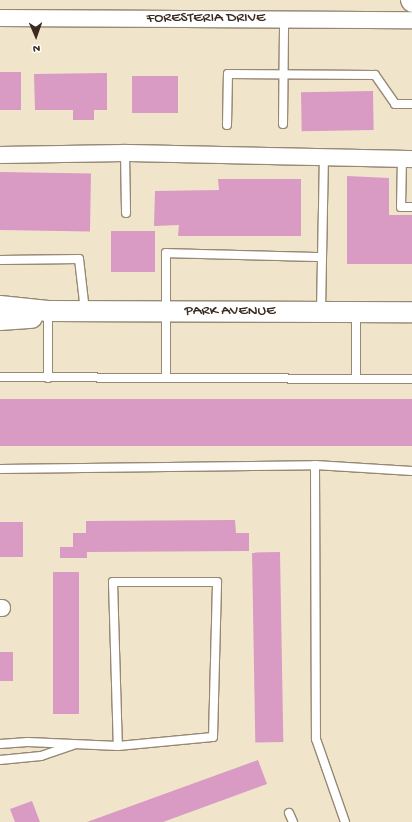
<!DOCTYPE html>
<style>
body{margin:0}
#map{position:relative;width:412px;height:822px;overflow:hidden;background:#f0e5ca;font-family:"Gochi Hand",sans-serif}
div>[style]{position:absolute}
.building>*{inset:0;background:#d99ac3;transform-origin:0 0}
.roads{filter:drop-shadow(1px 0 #968874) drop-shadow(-1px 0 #968874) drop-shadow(0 1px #968874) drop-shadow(0 -1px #968874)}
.service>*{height:8px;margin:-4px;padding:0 4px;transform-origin:4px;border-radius:4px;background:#fff}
.minor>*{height:16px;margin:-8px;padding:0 8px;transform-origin:8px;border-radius:8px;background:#fff}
.tertiary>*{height:20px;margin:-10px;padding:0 10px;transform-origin:10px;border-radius:10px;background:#fff}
span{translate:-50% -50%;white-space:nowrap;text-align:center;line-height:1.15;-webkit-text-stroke:3.5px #fff;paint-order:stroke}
.street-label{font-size:15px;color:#3b2a1e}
.north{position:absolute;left:16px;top:16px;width:40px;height:40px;-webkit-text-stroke:3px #fff;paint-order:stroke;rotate:178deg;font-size:11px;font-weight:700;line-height:16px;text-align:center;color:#3b2a1e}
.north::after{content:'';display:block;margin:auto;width:14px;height:18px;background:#3b2a1e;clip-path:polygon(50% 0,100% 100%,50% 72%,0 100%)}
</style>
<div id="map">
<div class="building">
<i style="left:0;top:72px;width:21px;height:38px"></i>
<i style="clip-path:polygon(107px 73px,107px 110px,94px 110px,94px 120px,73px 120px,73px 110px,35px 110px,34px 74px)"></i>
<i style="left:132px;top:76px;width:46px;height:37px"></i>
<i style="left:373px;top:91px;width:39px;height:72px;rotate:89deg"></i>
<i style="left:0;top:172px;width:91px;height:58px;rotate:1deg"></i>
<i style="clip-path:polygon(347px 176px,389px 178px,389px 215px,412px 215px,412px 264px,347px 264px)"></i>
<i style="clip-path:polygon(218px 179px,301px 179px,301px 236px,178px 236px,179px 225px,154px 226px,155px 191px,219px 190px)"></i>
<i style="left:111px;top:231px;width:44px;height:41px"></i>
<i style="left:412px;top:399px;width:47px;height:412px;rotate:90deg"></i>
<i style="clip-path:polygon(235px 520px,236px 533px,249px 533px,249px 551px,87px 552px,87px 558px,60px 558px,60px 547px,73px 547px,73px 533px,86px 533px,86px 521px)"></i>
<i style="left:0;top:522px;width:23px;height:35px"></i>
<i style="left:280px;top:552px;width:190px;height:28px;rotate:89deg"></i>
<i style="left:53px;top:572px;width:26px;height:142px"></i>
<i style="left:0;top:652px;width:13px;height:29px"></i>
<i style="clip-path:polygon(258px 760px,267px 784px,163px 822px,87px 822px)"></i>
<i style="clip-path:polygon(32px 801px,40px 822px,15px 822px,10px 809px)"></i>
</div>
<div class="roads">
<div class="service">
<i style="left:283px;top:124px;width:104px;rotate:-89.4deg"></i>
<i style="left:227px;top:125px;width:51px;rotate:-88.9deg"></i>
<i style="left:228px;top:74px;width:147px;rotate:0.4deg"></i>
<i style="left:375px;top:75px;width:35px;rotate:55deg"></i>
<i style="left:395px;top:104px;width:17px"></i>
<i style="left:125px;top:153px;width:60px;rotate:89deg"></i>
<i style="left:402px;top:159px;width:48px;rotate:91.2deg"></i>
<i style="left:401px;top:207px;width:11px"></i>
<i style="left:0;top:260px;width:79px;rotate:-0.7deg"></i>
<i style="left:79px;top:259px;width:52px;rotate:83.4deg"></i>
<i style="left:321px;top:311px;width:154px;rotate:-88.9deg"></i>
<i style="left:0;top:377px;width:412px;rotate:0.3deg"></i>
<i style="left:48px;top:378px;width:67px;rotate:-90deg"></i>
<i style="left:166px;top:378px;width:125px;rotate:-90deg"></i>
<i style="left:166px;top:253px;width:156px;rotate:1.5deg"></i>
<i style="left:356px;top:379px;width:67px;rotate:-90deg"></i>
<i style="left:315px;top:465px;width:274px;rotate:89.8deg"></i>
<i style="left:316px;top:739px;width:88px;rotate:70.7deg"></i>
<i style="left:0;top:469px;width:315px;rotate:-0.7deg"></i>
<i style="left:315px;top:465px;width:97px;rotate:3.5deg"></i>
<i style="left:0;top:744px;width:28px;rotate:-4deg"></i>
<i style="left:28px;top:742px;width:90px;rotate:2.5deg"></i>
<i style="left:118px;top:746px;width:95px;rotate:-5.4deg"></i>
<i style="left:213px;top:737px;width:155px;rotate:-88.5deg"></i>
<i style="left:217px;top:582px;width:104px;rotate:180deg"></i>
<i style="left:113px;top:582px;width:164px;rotate:88.3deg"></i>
<i style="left:0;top:760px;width:41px;rotate:-5.6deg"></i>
<i style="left:41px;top:756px;width:34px;rotate:-19deg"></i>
<i style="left:289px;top:813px;width:10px;rotate:66deg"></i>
</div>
<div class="minor">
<i style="left:0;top:18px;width:412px;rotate:0.3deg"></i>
<i style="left:0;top:155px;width:125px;rotate:-0.9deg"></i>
<i style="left:125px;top:153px;width:287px;rotate:1.2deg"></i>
<i style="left:0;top:608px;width:2px"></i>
</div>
<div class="tertiary">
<i style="left:411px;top:0;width:2px;rotate:63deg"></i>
<i style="left:0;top:306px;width:48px;rotate:5.9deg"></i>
<i style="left:48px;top:311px;width:364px;rotate:0.2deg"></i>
<i style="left:0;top:320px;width:32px;rotate:-4deg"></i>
</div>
</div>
<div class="street-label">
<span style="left:206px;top:19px">FORESTERIA DRIVE</span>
<span style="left:230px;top:312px">PARK AVENUE</span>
</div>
<div class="north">N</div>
</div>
